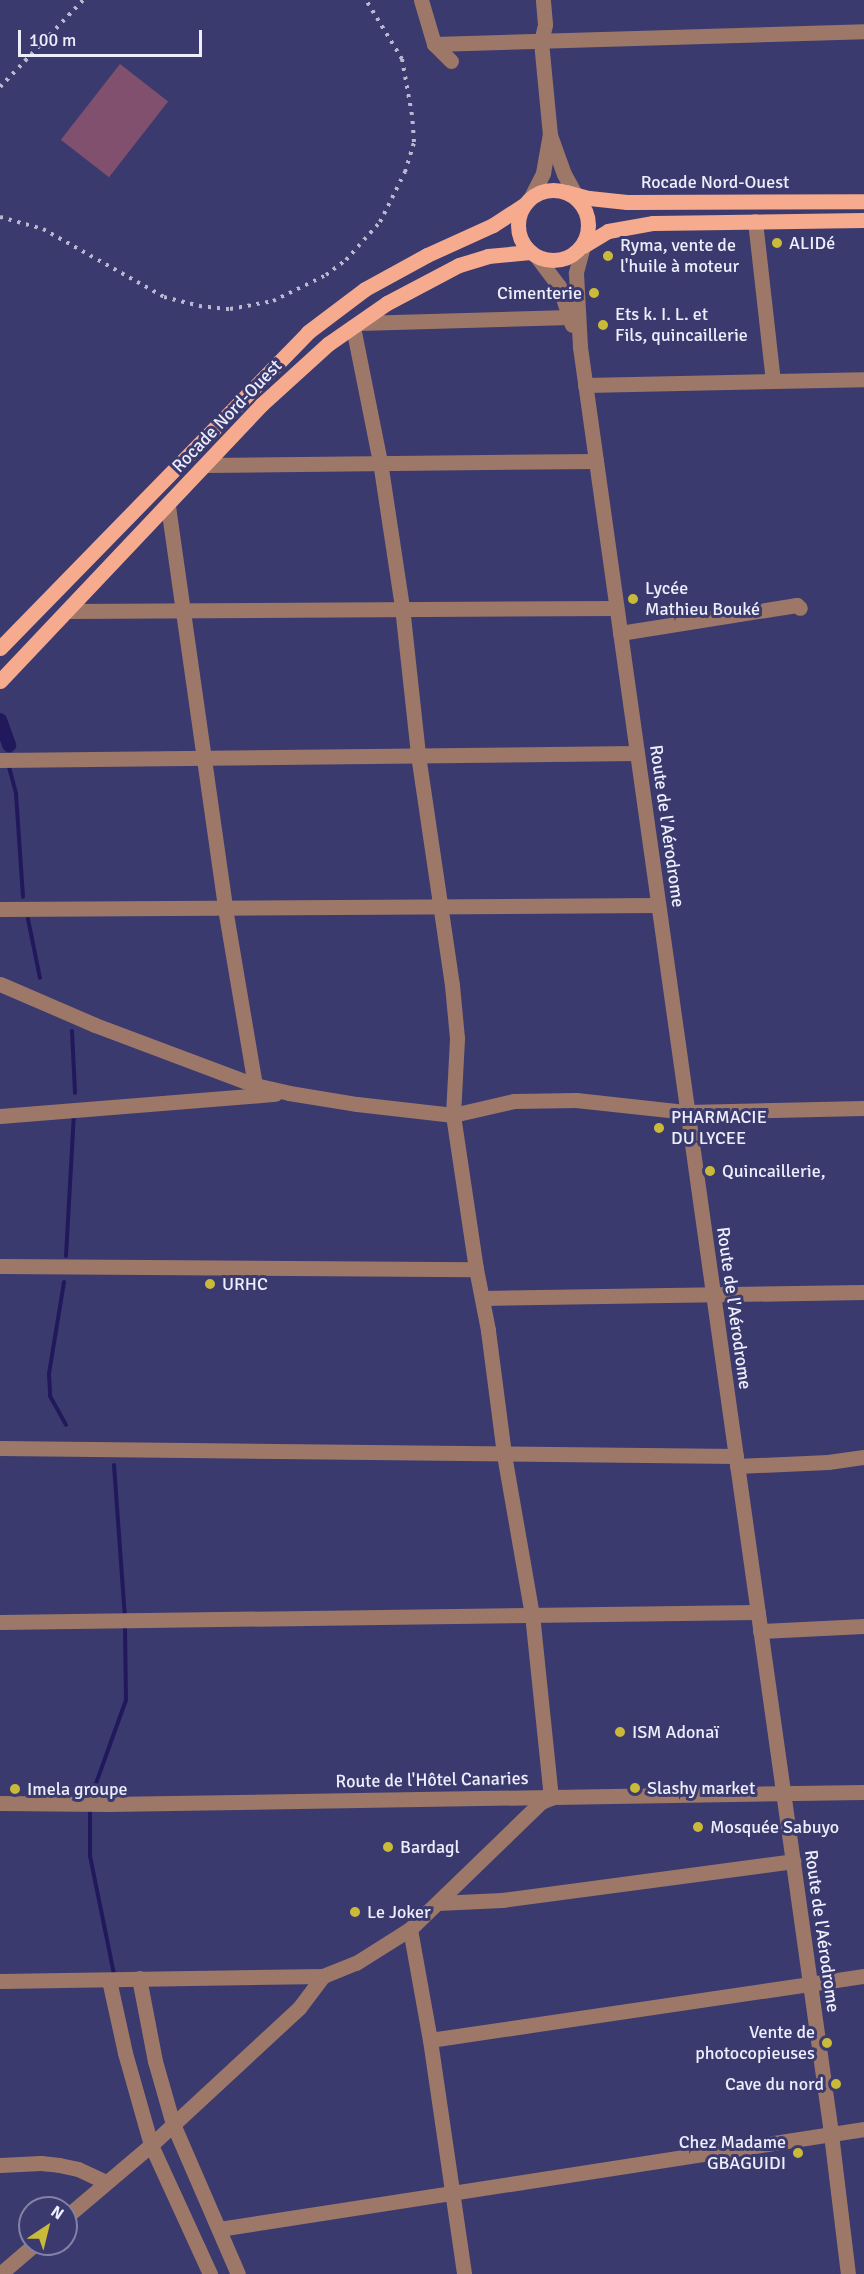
<!DOCTYPE html>
<meta charset="utf-8">
<style>
body{margin:0}
#map{position:relative;width:864px;height:2274px;overflow:hidden;background:#3b3a6e;font-family:Signika,sans-serif}
div>[style]{position:absolute}
.green>*{inset:0;background:#80506e;transform-origin:0 0}
.stream>*{height:4px;margin:-2px;padding:0 2px;transform-origin:2px;border-radius:2px;background:#22195d}
.canal>*{height:14px;margin:-7px;padding:0 7px;transform-origin:7px;border-radius:7px;background:#22195d}
.minor>*{height:15px;margin:-7.5px;padding:0 7.5px;transform-origin:7.5px;border-radius:7.5px;background:#9d7869}
.major>*{height:15px;margin:-7.5px;padding:0 7.5px;transform-origin:7.5px;border-radius:7.5px;background:#f6ab8e}
.major>.ring{margin:-7.5px;padding:0;box-sizing:content-box;background:none;border:15px solid #f6ab8e;border-radius:50%}
.rail>*{height:4px;margin-top:-2px;transform-origin:0;background:repeating-linear-gradient(90deg,#b8b9d1 0 3px,transparent 0 9px)}
.dots>*{width:16px;height:16px;translate:-50% -50%;box-sizing:border-box;border:3px solid #3b3a6e;border-radius:50%}
span{translate:-50% -50%;white-space:nowrap;text-align:center;line-height:1.15;-webkit-text-stroke:6px #3b3a6e;paint-order:stroke}
.street-label{font-size:18px;color:#edeefb}
.poi-label{font-size:18px;color:#edeefb}
.left{translate:0 -50%;text-align:left}
.right{translate:-100% -50%;text-align:right}
.north{position:absolute;left:18px;top:2196px;width:60px;height:60px;box-sizing:border-box;background:#3b3a6e;border:2px solid #8282a6;border-radius:50%;rotate:35deg;font-size:16px;font-weight:700;line-height:24px;text-align:center;color:#edeefb}
.north::after{content:'';display:block;margin:auto;width:21px;height:27px;background:#caba39;clip-path:polygon(50% 0,100% 100%,50% 72%,0 100%)}
.scale{position:absolute;left:18px;top:30px;width:184px;height:27px;box-sizing:border-box;border:3px solid #edeefb;border-top:0;padding-left:8px;font-size:18px;line-height:21px;white-space:nowrap;color:#edeefb;-webkit-text-stroke:4px #3b3a6e;paint-order:stroke}
</style>
<div id="map">
<div class="green">
<i style="left:120px;top:64px;width:61px;height:96px;rotate:38deg"></i>
</div>
<div class="stream">
<i style="left:9px;top:767px;width:28px;rotate:75deg"></i>
<i style="left:16px;top:794px;width:103px;rotate:86.1deg"></i>
<i style="left:28px;top:919px;width:60px;rotate:78.5deg"></i>
<i style="left:72px;top:1031px;width:62px;rotate:87.2deg"></i>
<i style="left:66px;top:1256px;width:141px;rotate:-86.8deg"></i>
<i style="left:64px;top:1282px;width:93px;rotate:99.3deg"></i>
<i style="left:49px;top:1374px;width:22px;rotate:87deg"></i>
<i style="left:50px;top:1396px;width:33px;rotate:61deg"></i>
<i style="left:114px;top:1465px;width:152px;rotate:85.9deg"></i>
<i style="left:90px;top:1800px;width:106px;rotate:-70.2deg"></i>
<i style="left:126px;top:1700px;width:75px;rotate:-90.8deg"></i>
<i style="left:90px;top:1807px;width:49px;rotate:90deg"></i>
<i style="left:90px;top:1856px;width:120px;rotate:78.5deg"></i>
</div>
<div class="canal">
<i style="left:0;top:720px;width:27px;rotate:70deg"></i>
</div>
<div class="minor">
<i style="left:421px;top:0;width:46px;rotate:73.5deg"></i>
<i style="left:434px;top:44px;width:24px;rotate:45deg"></i>
<i style="left:434px;top:44px;width:430px;rotate:-1.7deg"></i>
<i style="left:550px;top:135px;width:41px;rotate:70.3deg"></i>
<i style="left:564px;top:174px;width:31px;rotate:61deg"></i>
<i style="left:531px;top:197px;width:27px;rotate:-63deg"></i>
<i style="left:543px;top:173px;width:39px;rotate:-80deg"></i>
<i style="left:550px;top:135px;width:93px;rotate:-95.5deg"></i>
<i style="left:541px;top:42px;width:18px;rotate:-77deg"></i>
<i style="left:545px;top:24px;width:24px;rotate:-95deg"></i>
<i style="left:755px;top:221px;width:161px;rotate:83.6deg"></i>
<i style="left:583px;top:246px;width:28px;rotate:105deg"></i>
<i style="left:576px;top:273px;width:74px;rotate:86.9deg"></i>
<i style="left:580px;top:347px;width:1805px;rotate:82deg"></i>
<i style="left:831px;top:2134px;width:141px;rotate:83.1deg"></i>
<i style="left:537px;top:257px;width:36px;rotate:53deg"></i>
<i style="left:559px;top:286px;width:41px;rotate:71.6deg"></i>
<i style="left:359px;top:323px;width:211px;rotate:-1.6deg"></i>
<i style="left:585px;top:385px;width:279px;rotate:-1.2deg"></i>
<i style="left:207px;top:465px;width:389px;rotate:-0.6deg"></i>
<i style="left:168px;top:506px;width:406px;rotate:81.9deg"></i>
<i style="left:225px;top:908px;width:180px;rotate:80.4deg"></i>
<i style="left:68px;top:611px;width:548px;rotate:-0.31deg"></i>
<i style="left:620px;top:633px;width:179px;rotate:-9deg"></i>
<i style="left:797px;top:605px;width:4px;rotate:45deg"></i>
<i style="left:0;top:760px;width:637px;rotate:-0.63deg"></i>
<i style="left:0;top:909px;width:658px;rotate:-0.35deg"></i>
<i style="left:0;top:984px;width:103px;rotate:23.3deg"></i>
<i style="left:95px;top:1025px;width:171px;rotate:20.6deg"></i>
<i style="left:255px;top:1085px;width:35px;rotate:13deg"></i>
<i style="left:289px;top:1093px;width:69px;rotate:9.2deg"></i>
<i style="left:357px;top:1104px;width:97px;rotate:6.5deg"></i>
<i style="left:453px;top:1115px;width:63px;rotate:-12.9deg"></i>
<i style="left:514px;top:1101px;width:62px;rotate:-0.9deg"></i>
<i style="left:576px;top:1100px;width:112px;rotate:6.2deg"></i>
<i style="left:687px;top:1112px;width:177px;rotate:-1.3deg"></i>
<i style="left:0;top:1116px;width:276px;rotate:-4.6deg"></i>
<i style="left:0;top:1266px;width:476px;rotate:0.4deg"></i>
<i style="left:483px;top:1298px;width:381px;rotate:-0.9deg"></i>
<i style="left:0;top:1448px;width:736px;rotate:0.62deg"></i>
<i style="left:737px;top:1466px;width:91px;rotate:-2.5deg"></i>
<i style="left:828px;top:1462px;width:36px;rotate:-8deg"></i>
<i style="left:0;top:1622px;width:758px;rotate:-0.76deg"></i>
<i style="left:760px;top:1631px;width:104px;rotate:-2.8deg"></i>
<i style="left:0;top:1803px;width:107px;rotate:0.5deg"></i>
<i style="left:107px;top:1804px;width:757px;rotate:-0.91deg"></i>
<i style="left:437px;top:1903px;width:65px;rotate:-2.6deg"></i>
<i style="left:502px;top:1900px;width:294px;rotate:-7.6deg"></i>
<i style="left:410px;top:1929px;width:113px;rotate:79.8deg"></i>
<i style="left:430px;top:2040px;width:236px;rotate:81.7deg"></i>
<i style="left:139px;top:1978px;width:85px;rotate:79.1deg"></i>
<i style="left:155px;top:2061px;width:66px;rotate:74.1deg"></i>
<i style="left:173px;top:2124px;width:163px;rotate:66.6deg"></i>
<i style="left:109px;top:1980px;width:75px;rotate:77.6deg"></i>
<i style="left:125px;top:2053px;width:96px;rotate:74.2deg"></i>
<i style="left:151px;top:2145px;width:142px;rotate:65.4deg"></i>
<i style="left:0;top:1981px;width:323px;rotate:-0.9deg"></i>
<i style="left:323px;top:1976px;width:35px;rotate:-22deg"></i>
<i style="left:356px;top:1963px;width:64px;rotate:-32.2deg"></i>
<i style="left:410px;top:1929px;width:182px;rotate:-44.1deg"></i>
<i style="left:541px;top:1802px;width:11px;rotate:-22deg"></i>
<i style="left:551px;top:1798px;width:184px;rotate:-95.9deg"></i>
<i style="left:532px;top:1615px;width:163px;rotate:-99.9deg"></i>
<i style="left:504px;top:1454px;width:125px;rotate:-97.4deg"></i>
<i style="left:488px;top:1330px;width:62px;rotate:-101.1deg"></i>
<i style="left:476px;top:1269px;width:156px;rotate:-98.5deg"></i>
<i style="left:453px;top:1115px;width:77px;rotate:-87deg"></i>
<i style="left:457px;top:1038px;width:53px;rotate:-95.4deg"></i>
<i style="left:452px;top:985px;width:233px;rotate:-98.4deg"></i>
<i style="left:418px;top:754px;width:148px;rotate:-96.2deg"></i>
<i style="left:402px;top:607px;width:147px;rotate:-98.6deg"></i>
<i style="left:380px;top:462px;width:138px;rotate:-101.3deg"></i>
<i style="left:430px;top:2040px;width:439px;rotate:-8.4deg"></i>
<i style="left:0;top:2165px;width:41px;rotate:-2.8deg"></i>
<i style="left:41px;top:2163px;width:18px;rotate:6deg"></i>
<i style="left:59px;top:2165px;width:19px;rotate:12deg"></i>
<i style="left:78px;top:2169px;width:31px;rotate:25deg"></i>
<i style="left:66px;top:2217px;width:111px;rotate:-40.3deg"></i>
<i style="left:151px;top:2145px;width:202px;rotate:-42.8deg"></i>
<i style="left:299px;top:2008px;width:40px;rotate:-53deg"></i>
<i style="left:219px;top:2229px;width:653px;rotate:-8.81deg"></i>
<i style="left:0;top:2274px;width:46px;rotate:-40.6deg"></i>
</div>
<div class="major">
<i class="ring" style="left:518px;top:190px;width:55px;height:55px"></i>
<i style="left:566px;top:192px;width:24px;rotate:15deg"></i>
<i style="left:589px;top:198px;width:38px;rotate:6deg"></i>
<i style="left:627px;top:202px;width:237px;rotate:-0.2deg"></i>
<i style="left:583px;top:246px;width:29px;rotate:-31deg"></i>
<i style="left:608px;top:231px;width:46px;rotate:-10.1deg"></i>
<i style="left:653px;top:223px;width:211px;rotate:-0.8deg"></i>
<i style="left:0;top:648px;width:441px;rotate:-45.7deg"></i>
<i style="left:308px;top:332px;width:71px;rotate:-37deg"></i>
<i style="left:365px;top:289px;width:71px;rotate:-28.7deg"></i>
<i style="left:427px;top:255px;width:72px;rotate:-24.4deg"></i>
<i style="left:493px;top:225px;width:37px;rotate:-33deg"></i>
<i style="left:0;top:681px;width:381px;rotate:-46.6deg"></i>
<i style="left:262px;top:404px;width:89px;rotate:-42.3deg"></i>
<i style="left:328px;top:344px;width:72px;rotate:-34.8deg"></i>
<i style="left:387px;top:303px;width:81px;rotate:-27.8deg"></i>
<i style="left:459px;top:265px;width:30px;rotate:-17deg"></i>
<i style="left:488px;top:256px;width:42px;rotate:-5.4deg"></i>
</div>
<div class="rail">
<i style="left:0;top:87px;width:120px;rotate:-46.3deg"></i>
<i style="left:0;top:217px;width:45px;rotate:15.6deg"></i>
<i style="left:43px;top:229px;width:139px;rotate:29.3deg"></i>
<i style="left:164px;top:297px;width:36px;rotate:14deg"></i>
<i style="left:199px;top:306px;width:31px;rotate:6deg"></i>
<i style="left:230px;top:309px;width:44px;rotate:-10.5deg"></i>
<i style="left:273px;top:301px;width:59px;rotate:-26.1deg"></i>
<i style="left:326px;top:275px;width:25px;rotate:-37deg"></i>
<i style="left:346px;top:260px;width:51px;rotate:-48.2deg"></i>
<i style="left:380px;top:222px;width:56px;rotate:-63.4deg"></i>
<i style="left:405px;top:172px;width:31px;rotate:-73deg"></i>
<i style="left:414px;top:142px;width:27px;rotate:-94deg"></i>
<i style="left:412px;top:115px;width:57px;rotate:-100.1deg"></i>
<i style="left:402px;top:59px;width:69px;rotate:-121.4deg"></i>
</div>
<div class="dots">
<i style="left:777px;top:243px;background:#caba39"></i>
<i style="left:608px;top:256px;background:#caba39"></i>
<i style="left:594px;top:293px;background:#caba39"></i>
<i style="left:603px;top:325px;background:#caba39"></i>
<i style="left:633px;top:599px;background:#caba39"></i>
<i style="left:659px;top:1128px;background:#caba39"></i>
<i style="left:710px;top:1171px;background:#caba39"></i>
<i style="left:210px;top:1284px;background:#caba39"></i>
<i style="left:620px;top:1732px;background:#caba39"></i>
<i style="left:635px;top:1788px;background:#caba39"></i>
<i style="left:15px;top:1789px;background:#caba39"></i>
<i style="left:698px;top:1827px;background:#caba39"></i>
<i style="left:388px;top:1847px;background:#caba39"></i>
<i style="left:355px;top:1912px;background:#caba39"></i>
<i style="left:827px;top:2043px;background:#caba39"></i>
<i style="left:836px;top:2084px;background:#caba39"></i>
<i style="left:798px;top:2153px;background:#caba39"></i>
</div>
<div class="street-label">
<span style="left:715px;top:182px">Rocade Nord-Ouest</span>
<span style="left:227px;top:416px;rotate:-46deg">Rocade Nord-Ouest</span>
<span style="left:667px;top:826px;rotate:82deg">Route de l'Aérodrome</span>
<span style="left:734px;top:1308px;rotate:82deg">Route de l'Aérodrome</span>
<span style="left:432px;top:1780px;rotate:-1deg">Route de l'Hôtel Canaries</span>
<span style="left:822px;top:1931px;rotate:82deg">Route de l'Aérodrome</span>
</div>
<div class="poi-label">
<span class="left" style="left:789px;top:243px">ALIDé</span>
<span class="left" style="left:620px;top:256px">Ryma, vente de<br>l'huile à moteur</span>
<span class="right" style="left:582px;top:293px">Cimenterie</span>
<span class="left" style="left:615px;top:325px">Ets k. I. L. et<br>Fils, quincaillerie</span>
<span class="left" style="left:645px;top:599px">Lycée<br>Mathieu Bouké</span>
<span class="left" style="left:671px;top:1128px">PHARMACIE<br>DU LYCEE</span>
<span class="left" style="left:722px;top:1171px">Quincaillerie,</span>
<span class="left" style="left:222px;top:1284px">URHC</span>
<span class="left" style="left:632px;top:1732px">ISM Adonaï</span>
<span class="left" style="left:647px;top:1788px">Slashy market</span>
<span class="left" style="left:27px;top:1789px">Imela groupe</span>
<span class="left" style="left:710px;top:1827px">Mosquée Sabuyo</span>
<span class="left" style="left:400px;top:1847px">Bardagl</span>
<span class="left" style="left:367px;top:1912px">Le Joker</span>
<span class="right" style="left:815px;top:2043px">Vente de<br>photocopieuses</span>
<span class="right" style="left:824px;top:2084px">Cave du nord</span>
<span class="right" style="left:786px;top:2153px">Chez Madame<br>GBAGUIDI</span>
</div>
<div class="north">N</div>
<div class="scale">100 m</div>
</div>
